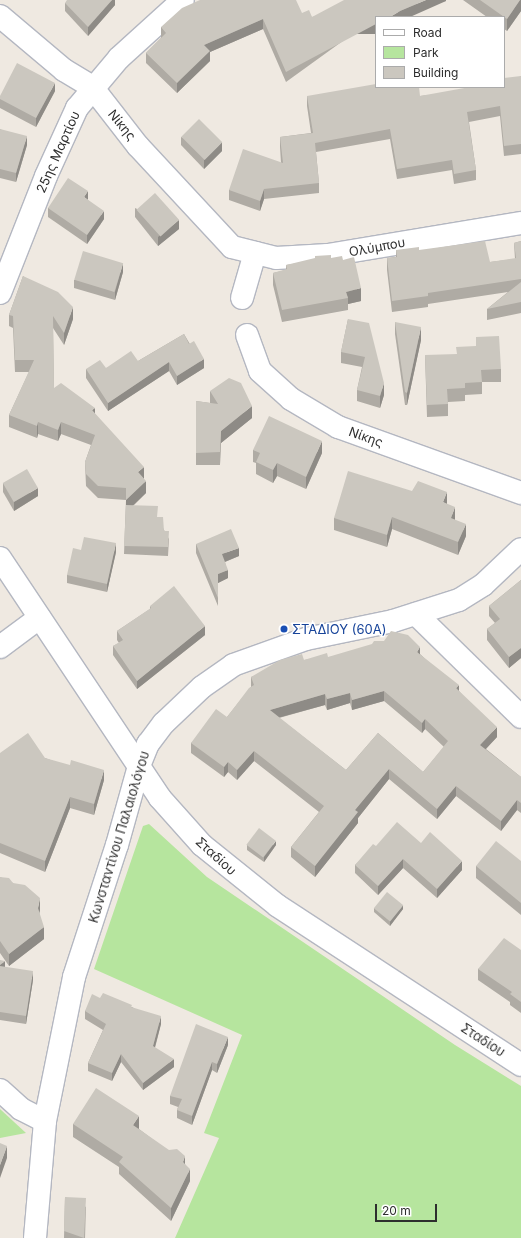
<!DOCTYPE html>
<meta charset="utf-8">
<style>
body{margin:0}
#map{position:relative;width:521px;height:1238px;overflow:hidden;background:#efe9e1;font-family:Inter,sans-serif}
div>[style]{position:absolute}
.green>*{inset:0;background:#b6e59e}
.roads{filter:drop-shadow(1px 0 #b4b7c1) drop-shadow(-1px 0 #b4b7c1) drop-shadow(0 1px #b4b7c1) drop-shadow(0 -1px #b4b7c1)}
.street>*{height:22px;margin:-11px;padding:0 11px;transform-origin:11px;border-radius:11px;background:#fff}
.secondary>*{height:22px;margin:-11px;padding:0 11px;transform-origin:11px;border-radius:11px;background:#fff}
.wall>*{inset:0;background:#afaba4}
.shaded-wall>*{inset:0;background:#8e8b86;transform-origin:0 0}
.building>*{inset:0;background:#cbc7bf;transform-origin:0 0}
.dots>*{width:11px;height:11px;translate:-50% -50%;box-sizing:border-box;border:2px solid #fff;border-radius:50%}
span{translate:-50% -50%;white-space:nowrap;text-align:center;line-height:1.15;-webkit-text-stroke:3px #fff;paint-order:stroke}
.street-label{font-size:13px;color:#2e2e2e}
.transit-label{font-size:13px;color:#164399}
.left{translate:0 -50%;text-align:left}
.legend{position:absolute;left:375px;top:16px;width:130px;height:72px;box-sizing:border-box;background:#fff;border:1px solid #ababab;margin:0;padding:5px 7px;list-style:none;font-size:12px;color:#2e2e2e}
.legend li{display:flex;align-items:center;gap:8px;height:20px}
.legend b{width:20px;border:1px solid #ababab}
.scale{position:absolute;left:375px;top:1204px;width:62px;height:18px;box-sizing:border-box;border:2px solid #2e2e2e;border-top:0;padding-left:5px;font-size:12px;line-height:14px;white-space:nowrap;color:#2e2e2e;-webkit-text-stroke:3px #fff;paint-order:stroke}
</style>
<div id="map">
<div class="green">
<i style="clip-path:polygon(149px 824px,207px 877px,455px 1045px,521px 1086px,521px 1238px,175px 1238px,219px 1138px,204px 1133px,242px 1035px,94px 969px,143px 826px)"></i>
<i style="clip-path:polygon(0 1109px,26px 1133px,0 1138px)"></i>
</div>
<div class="roads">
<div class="street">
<i style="left:0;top:293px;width:126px;rotate:-68.5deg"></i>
<i style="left:46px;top:176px;width:75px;rotate:-65.5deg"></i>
<i style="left:77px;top:108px;width:65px;rotate:-50deg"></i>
<i style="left:119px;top:58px;width:86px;rotate:-42.2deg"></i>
<i style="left:242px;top:298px;width:47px;rotate:-73.9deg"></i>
<i style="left:247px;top:335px;width:38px;rotate:70deg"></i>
<i style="left:260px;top:371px;width:42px;rotate:42.1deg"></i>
<i style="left:291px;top:399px;width:55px;rotate:30.8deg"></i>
<i style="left:338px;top:427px;width:195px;rotate:19.8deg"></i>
<i style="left:416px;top:614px;width:147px;rotate:44.4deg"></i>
<i style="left:0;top:647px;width:49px;rotate:-36.6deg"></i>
<i style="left:139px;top:766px;width:24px;rotate:-68deg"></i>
<i style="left:148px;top:744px;width:26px;rotate:-53deg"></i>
<i style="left:164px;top:723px;width:52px;rotate:-43.5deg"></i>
<i style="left:202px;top:687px;width:38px;rotate:-35deg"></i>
<i style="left:233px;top:665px;width:77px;rotate:-19.6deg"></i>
<i style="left:306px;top:639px;width:89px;rotate:-11.7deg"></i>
<i style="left:393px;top:621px;width:69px;rotate:-17.7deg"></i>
<i style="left:459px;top:600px;width:28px;rotate:-32deg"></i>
<i style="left:483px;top:585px;width:52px;rotate:-43.5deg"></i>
</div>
<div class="secondary">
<i style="left:0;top:16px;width:84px;rotate:40.2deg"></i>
<i style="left:64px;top:70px;width:33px;rotate:31deg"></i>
<i style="left:92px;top:87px;width:75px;rotate:52.1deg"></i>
<i style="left:138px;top:146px;width:138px;rotate:47.1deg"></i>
<i style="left:232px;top:247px;width:45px;rotate:14deg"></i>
<i style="left:276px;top:258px;width:52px;rotate:-3.3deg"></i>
<i style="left:328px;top:255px;width:196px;rotate:-9.4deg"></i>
<i style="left:0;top:558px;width:288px;rotate:56.3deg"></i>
<i style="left:160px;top:798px;width:63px;rotate:48.2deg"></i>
<i style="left:202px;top:845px;width:97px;rotate:38.8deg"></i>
<i style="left:278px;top:906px;width:290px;rotate:33.2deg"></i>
<i style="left:0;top:1090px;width:28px;rotate:42deg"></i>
<i style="left:21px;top:1109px;width:27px;rotate:27deg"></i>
<i style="left:35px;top:1238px;width:117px;rotate:-85.1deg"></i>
<i style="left:45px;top:1121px;width:147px;rotate:-78.6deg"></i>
<i style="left:74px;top:977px;width:139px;rotate:-72deg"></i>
<i style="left:117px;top:845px;width:82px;rotate:-74.4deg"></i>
</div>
</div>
<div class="wall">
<i style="clip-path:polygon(115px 0,115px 5px,88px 36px,65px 11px,65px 3px)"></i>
<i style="clip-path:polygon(446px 0,446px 1px,376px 17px,286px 82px,263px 29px,210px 52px,210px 61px,177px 93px,146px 63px,146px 53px,161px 38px,161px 27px,302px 13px,312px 17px)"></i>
<i style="clip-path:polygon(463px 0,521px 0,521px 11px,507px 31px,504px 29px,504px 17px,487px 17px)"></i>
<i style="clip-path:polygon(521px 76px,521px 154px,504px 156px,500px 116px,469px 122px,476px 170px,476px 180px,454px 184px,452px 170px,397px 179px,390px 139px,316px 152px,319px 183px,319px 193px,264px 199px,260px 211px,229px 200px,229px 190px,281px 163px,280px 147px,280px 137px,311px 133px,307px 106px,307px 96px,420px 96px,504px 87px)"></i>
<i style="clip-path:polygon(55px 91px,36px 127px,0 108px,0 96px)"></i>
<i style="clip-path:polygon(0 129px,27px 145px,16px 182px,0 178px)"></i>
<i style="clip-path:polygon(181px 137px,222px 151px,204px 169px,181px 145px)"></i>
<i style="clip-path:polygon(88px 200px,104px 219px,87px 244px,48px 217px,48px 208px)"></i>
<i style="clip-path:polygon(135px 208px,179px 229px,158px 246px,135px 217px)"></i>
<i style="clip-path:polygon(521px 241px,521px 313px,487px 320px,487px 309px,508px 292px,428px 304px,428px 307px,392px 312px,387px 270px,387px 258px,396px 257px,396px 250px,419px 250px,490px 262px,515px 259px,514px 243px)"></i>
<i style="clip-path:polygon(331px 258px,343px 260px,361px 301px,348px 304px,348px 310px,282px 322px,273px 285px,273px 273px,286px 270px,286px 265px)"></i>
<i style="clip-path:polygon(123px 272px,115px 300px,74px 288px,74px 280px)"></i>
<i style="clip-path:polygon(23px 276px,73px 319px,64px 345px,53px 328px,54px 388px,95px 414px,144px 479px,146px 493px,133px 506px,157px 517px,169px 539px,168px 556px,124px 554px,126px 500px,98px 498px,86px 486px,85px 462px,91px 445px,61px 434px,58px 441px,38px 434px,37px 438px,9px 427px,9px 415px,29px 372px,15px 372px,13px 328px,9px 326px,9px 315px)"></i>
<i style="clip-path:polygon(348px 319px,384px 395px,380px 408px,357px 401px,357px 390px,362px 367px,341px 363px,341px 352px)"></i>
<i style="clip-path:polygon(395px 322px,421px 340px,407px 405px,405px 405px,395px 334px)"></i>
<i style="clip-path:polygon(184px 334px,204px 368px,177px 385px,169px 371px,108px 411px,86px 378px,86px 369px,106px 368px,138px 361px)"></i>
<i style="clip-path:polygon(425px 355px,501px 369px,501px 382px,482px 382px,482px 394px,465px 395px,465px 401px,448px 402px,448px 416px,427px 417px)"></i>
<i style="clip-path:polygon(210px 391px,252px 418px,221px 443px,220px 465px,196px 465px,196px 401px,210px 403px)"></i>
<i style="clip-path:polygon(253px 450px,322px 453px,306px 489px,277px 476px,273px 483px,256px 474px,256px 463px,253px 462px)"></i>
<i style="clip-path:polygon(3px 483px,38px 496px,14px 511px,3px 492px)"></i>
<i style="clip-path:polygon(447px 504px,455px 519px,455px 520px,466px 536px,458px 555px,392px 529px,387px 547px,334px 530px,334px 518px)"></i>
<i style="clip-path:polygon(196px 544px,239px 556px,225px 562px,228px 578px,218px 583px,218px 606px,196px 553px)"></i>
<i style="clip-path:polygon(116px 552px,107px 592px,67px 583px,67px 575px)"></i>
<i style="clip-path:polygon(521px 580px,521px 658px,509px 668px,487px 640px,487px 629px,495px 623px,489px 616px,489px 606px)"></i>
<i style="clip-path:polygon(150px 606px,205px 635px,137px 689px,113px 655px,113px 646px,119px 643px,117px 640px,117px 631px,150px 609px)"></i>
<i style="clip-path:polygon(evenodd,420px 654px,459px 691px,497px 737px,486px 749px,521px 777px,521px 813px,517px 810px,501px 831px,456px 796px,437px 819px,389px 779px,358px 818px,358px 823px,315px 877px,291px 857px,291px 847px,319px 812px,254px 761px,237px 780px,228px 772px,224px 777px,191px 753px,191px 743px,227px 717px,251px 687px,251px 677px,304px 660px,328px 657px,420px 654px,384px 701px,422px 733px,425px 729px,444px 747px,423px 772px,378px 733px,346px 770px,279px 718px,325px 705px,327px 710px,350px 703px,352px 710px,384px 701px)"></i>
<i style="clip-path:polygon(0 753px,45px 758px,104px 780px,94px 815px,70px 808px,45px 872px,0 853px)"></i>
<i style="clip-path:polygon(421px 843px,462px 870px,437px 898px,403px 868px,378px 895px,355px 873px,355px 865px,376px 846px)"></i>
<i style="clip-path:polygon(247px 845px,276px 845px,264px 862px,247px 850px)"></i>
<i style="clip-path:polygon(521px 861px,521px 915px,476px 878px,476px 866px)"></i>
<i style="clip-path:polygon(0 877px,13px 883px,40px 910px,39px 913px,44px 939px,9px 966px,0 953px)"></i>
<i style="clip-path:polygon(374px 908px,403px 909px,390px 926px,374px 912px)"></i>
<i style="clip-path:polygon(521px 950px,521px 1013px,510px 1005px,510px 1002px,478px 980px,478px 969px)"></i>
<i style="clip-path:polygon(0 960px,5px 967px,33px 980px,26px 1024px,0 1020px)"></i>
<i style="clip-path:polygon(100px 998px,132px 1007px,161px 1024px,155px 1048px,174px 1067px,143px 1090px,121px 1062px,112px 1081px,88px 1071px,88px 1063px,103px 1030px,85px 1019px,85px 1011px)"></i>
<i style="clip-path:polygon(228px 1045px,217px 1073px,212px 1070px,192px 1125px,177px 1118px,177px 1110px,178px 1107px,170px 1104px,170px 1096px)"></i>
<i style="clip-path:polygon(73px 1124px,139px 1128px,139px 1129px,185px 1164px,190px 1181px,171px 1221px,119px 1174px,119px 1167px,73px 1137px)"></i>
<i style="clip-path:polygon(65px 1197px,86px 1207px,85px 1238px,64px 1238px)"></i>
</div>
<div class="shaded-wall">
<i style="clip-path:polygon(112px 0,115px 0,115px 5px,88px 36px,88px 27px)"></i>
<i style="clip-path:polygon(426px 0,446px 0,446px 1px,410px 17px,390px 17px,400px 11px)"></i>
<i style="clip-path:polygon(520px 0,521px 0,521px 11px,507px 31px,507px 19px)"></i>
<i style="clip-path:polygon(263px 19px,263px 29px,210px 52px,210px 61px,177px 93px,177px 83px,204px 45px)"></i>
<i style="left:376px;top:24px;width:10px;height:102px;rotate:90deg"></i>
<i style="clip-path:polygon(55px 83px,55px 91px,36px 127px,36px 118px)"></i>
<i style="clip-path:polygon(27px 136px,27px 145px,16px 182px,16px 173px)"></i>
<i style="clip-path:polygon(222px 142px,222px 151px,204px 169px,204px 160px)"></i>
<i style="clip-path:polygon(264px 189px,264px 199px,260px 211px,260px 201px)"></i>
<i style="clip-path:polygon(88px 191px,88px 200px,84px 197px)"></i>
<i style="clip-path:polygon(104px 211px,104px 219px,87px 244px,87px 235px)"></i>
<i style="clip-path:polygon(179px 220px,179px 229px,158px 246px,158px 237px)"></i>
<i style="clip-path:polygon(123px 263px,123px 272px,115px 300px,115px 292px)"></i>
<i style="clip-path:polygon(361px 288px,361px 301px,348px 304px,348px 298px,346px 292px)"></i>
<i style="clip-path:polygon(73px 307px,73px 319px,64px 345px,64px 333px)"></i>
<i style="clip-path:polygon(421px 327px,421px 340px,407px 405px,407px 393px)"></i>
<i style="clip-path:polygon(204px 359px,204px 368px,177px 385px,177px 376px)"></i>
<i style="clip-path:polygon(169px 362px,169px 371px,108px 411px,108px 403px)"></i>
<i style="clip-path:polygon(384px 383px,384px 395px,380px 408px,380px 396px)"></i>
<i style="clip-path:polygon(252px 406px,252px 418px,221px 443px,220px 465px,221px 431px)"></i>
<i style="clip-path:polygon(95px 408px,95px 420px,92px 410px)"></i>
<i style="clip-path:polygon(38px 422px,38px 434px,37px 438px,37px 426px)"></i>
<i style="clip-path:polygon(61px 422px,61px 434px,58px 441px,58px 430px)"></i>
<i style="clip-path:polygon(322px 441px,322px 453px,306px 489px,306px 477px)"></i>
<i style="clip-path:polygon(277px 463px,277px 476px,273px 483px,273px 470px)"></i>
<i style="clip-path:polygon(144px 467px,144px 479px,138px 472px)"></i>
<i style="clip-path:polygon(146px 481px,146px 493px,126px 512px,126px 500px)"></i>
<i style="clip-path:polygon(38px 488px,38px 496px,14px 511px,14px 502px)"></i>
<i style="clip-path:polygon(447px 492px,447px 505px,443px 502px)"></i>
<i style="clip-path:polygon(455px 507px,455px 519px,451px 531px,451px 518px)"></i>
<i style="clip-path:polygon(392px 517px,392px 529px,387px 547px,387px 535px)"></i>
<i style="clip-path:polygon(466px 524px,466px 536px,458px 555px,458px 542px)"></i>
<i style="clip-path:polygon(116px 543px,116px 552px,107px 592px,107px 584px)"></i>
<i style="clip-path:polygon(239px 548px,239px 556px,222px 563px,222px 554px)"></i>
<i style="clip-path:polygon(228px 570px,228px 578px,218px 583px,218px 606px,218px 574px)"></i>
<i style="clip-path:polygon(205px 626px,205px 635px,137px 689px,137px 681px)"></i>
<i style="clip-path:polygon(420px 647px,420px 658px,417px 652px)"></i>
<i style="clip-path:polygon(521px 648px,521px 658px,509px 668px,509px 657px)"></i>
<i style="clip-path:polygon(459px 685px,459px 695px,456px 688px)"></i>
<i style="clip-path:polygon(384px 691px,384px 701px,352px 710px,352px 700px)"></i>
<i style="clip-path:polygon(350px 693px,350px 703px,327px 710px,327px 699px)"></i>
<i style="clip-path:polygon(325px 694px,325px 705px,270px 720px,270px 710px)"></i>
<i style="clip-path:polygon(425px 719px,425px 729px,422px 733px,422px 723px)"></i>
<i style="clip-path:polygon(497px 727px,497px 737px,480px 755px,480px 745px)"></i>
<i style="clip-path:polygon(254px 751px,254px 761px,237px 780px,237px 770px)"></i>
<i style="clip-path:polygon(228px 762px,228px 772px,224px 777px,224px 767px)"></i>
<i style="clip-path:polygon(389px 769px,389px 779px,358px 818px,358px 823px,315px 877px,315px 866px,355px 810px)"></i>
<i style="clip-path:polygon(104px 770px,104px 780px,94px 815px,94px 804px)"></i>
<i style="clip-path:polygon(456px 786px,456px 796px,437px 819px,437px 809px)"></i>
<i style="clip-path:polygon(70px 797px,70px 808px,45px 872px,45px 861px)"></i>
<i style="clip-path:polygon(517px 800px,517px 810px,501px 831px,501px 821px)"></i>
<i style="clip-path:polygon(276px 841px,276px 845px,264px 862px,264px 857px)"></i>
<i style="clip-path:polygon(403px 859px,403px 868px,378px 895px,378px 886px)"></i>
<i style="clip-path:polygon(462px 861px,462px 870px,437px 898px,437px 889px)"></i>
<i style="clip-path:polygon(40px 898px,40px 910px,38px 920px,38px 908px)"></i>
<i style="clip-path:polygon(403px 905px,403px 909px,390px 926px,390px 921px)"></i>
<i style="clip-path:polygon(44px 927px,44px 939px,9px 966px,9px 954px)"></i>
<i style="clip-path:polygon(5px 961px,5px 970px,0 973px,0 965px)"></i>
<i style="clip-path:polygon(33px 971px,33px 980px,26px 1024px,26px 1016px)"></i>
<i style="clip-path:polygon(161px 1016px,161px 1024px,153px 1054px,153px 1046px)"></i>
<i style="clip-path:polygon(228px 1037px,228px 1045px,217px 1073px,217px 1064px)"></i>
<i style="clip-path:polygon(121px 1054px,121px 1062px,112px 1081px,112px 1073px)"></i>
<i style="clip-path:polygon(174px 1059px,174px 1067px,143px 1090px,143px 1083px)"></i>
<i style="clip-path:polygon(212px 1062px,212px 1070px,192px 1125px,192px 1116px)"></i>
<i style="clip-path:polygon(139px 1116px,139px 1128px,133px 1138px,133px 1125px)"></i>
<i style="clip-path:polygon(7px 1146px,7px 1158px,0 1178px,0 1165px)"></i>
<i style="clip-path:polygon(185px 1156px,185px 1169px,183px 1162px)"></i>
<i style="clip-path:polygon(190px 1169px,190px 1181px,171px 1221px,171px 1208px)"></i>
</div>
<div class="building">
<i style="clip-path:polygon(67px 0,112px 0,88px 27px,65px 3px)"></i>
<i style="clip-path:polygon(200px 0,296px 0,302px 13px,309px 10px,312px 17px,344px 0,426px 0,400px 11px,390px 17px,376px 17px,376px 24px,286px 72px,263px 19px,204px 45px,210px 51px,177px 83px,146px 53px,166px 33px,161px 27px,182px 8px)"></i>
<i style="clip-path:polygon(480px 0,520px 0,507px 19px)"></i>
<i style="clip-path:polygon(17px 63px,55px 83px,36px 118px,0 99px,0 96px)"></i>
<i style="clip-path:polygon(521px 76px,521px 144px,504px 146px,500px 106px,467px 112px,476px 170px,454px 174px,452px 160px,397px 169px,390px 129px,315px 143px,319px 183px,264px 189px,260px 201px,229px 190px,243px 149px,283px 163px,280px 137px,313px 133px,307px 96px,376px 84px,376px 87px,419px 87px,420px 96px,470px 87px,504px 87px,504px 78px)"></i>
<i style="left:199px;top:119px;width:33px;height:25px;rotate:45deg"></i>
<i style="clip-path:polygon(0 129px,27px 136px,16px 173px,0 169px)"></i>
<i style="clip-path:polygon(68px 178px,88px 191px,84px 197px,104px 211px,87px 235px,48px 208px)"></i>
<i style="left:155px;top:193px;width:36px;height:25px;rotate:48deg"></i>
<i style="clip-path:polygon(485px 241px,490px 262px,516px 258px,514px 243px,521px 241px,521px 279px,428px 293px,428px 296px,392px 301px,387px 258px,397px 257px,396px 250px,419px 247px,419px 250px)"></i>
<i style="left:83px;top:251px;width:42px;height:30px;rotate:17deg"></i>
<i style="clip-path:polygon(331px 255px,331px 258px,342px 256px,343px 260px,354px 257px,361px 288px,346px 292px,348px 298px,282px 310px,273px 273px,287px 269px,286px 265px,315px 258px,315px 256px)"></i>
<i style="clip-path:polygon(23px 276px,58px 292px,73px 307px,64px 333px,53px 316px,54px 388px,61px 383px,95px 408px,92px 410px,144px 467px,138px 472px,146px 481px,126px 500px,126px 488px,98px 486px,86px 474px,85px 462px,95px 435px,61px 422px,58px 430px,38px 422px,37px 426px,9px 415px,34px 360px,15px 360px,13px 316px,9px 315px)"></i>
<i style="clip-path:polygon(521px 282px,521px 302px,487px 309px)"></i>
<i style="clip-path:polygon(348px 319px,369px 323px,384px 383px,380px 396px,357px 390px,365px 357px,341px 352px)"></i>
<i style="clip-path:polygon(395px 322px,421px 327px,407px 393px,405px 392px)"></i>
<i style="clip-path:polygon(184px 334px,189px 344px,194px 341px,204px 359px,177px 376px,169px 362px,108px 403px,86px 369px,100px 360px,106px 368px,131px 351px,138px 361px)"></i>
<i style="clip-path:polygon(499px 336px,501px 369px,481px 370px,482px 382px,465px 383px,465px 388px,447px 389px,448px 404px,427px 405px,425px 355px,457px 354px,456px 347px,476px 346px,476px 337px)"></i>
<i style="clip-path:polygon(229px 378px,241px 383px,252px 406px,221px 431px,220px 452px,196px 453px,196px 401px,218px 404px,210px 391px)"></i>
<i style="clip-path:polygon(269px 416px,322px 441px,306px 477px,277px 463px,273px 470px,256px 462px,260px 453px,253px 450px)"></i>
<i style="left:27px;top:469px;width:22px;height:28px;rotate:60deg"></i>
<i style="clip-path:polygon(348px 471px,412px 491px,418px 481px,447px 492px,443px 502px,455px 507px,451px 518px,466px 524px,458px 542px,392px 517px,387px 535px,334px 518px)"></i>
<i style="clip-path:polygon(126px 505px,158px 506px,157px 517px,163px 517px,164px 531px,169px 531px,168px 547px,124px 546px)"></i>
<i style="clip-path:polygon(231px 529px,239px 548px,222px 554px,228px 570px,218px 574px,218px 598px,196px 544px)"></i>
<i style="clip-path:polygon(84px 537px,116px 543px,107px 584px,67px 575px,73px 548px,81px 550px)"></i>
<i style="clip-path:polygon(521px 580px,521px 648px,509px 657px,487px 629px,500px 619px,489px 606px)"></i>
<i style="clip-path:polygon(174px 586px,205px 626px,137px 681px,113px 646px,123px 640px,117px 631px,151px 608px,150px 606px)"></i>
<i style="clip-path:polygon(evenodd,391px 631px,408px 635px,420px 647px,417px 652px,459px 685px,456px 688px,497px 727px,480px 745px,521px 777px,521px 803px,517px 800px,501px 821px,456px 786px,437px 809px,389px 769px,355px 810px,358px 812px,315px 866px,291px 847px,324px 806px,254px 751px,237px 770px,228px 762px,224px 767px,191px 743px,216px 709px,227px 717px,249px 688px,254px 685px,251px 677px,280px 660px,302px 654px,304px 660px,327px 653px,328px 657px,372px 644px,374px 641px,384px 641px,391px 631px,384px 691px,422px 723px,425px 719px,448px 741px,423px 772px,378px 733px,346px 770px,270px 710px,325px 694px,327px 699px,350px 693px,352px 700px,384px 691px)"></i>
<i style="clip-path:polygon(28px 733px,45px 758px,70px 765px,71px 760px,104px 770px,94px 804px,70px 797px,45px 861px,0 843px,0 753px)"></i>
<i style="clip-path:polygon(397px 822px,421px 843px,430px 832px,462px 861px,437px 889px,403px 859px,378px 886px,355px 865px,373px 844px,376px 846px)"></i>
<i style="left:259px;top:828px;width:21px;height:21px;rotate:37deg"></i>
<i style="clip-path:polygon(496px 841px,521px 861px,521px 903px,476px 866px)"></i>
<i style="clip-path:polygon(0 877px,9px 878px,13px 883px,25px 885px,40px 898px,38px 908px,44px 927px,9px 954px,0 941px)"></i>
<i style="left:387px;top:892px;width:21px;height:21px;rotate:39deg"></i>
<i style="clip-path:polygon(504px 938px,521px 950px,521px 1002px,510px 994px,512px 992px,478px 969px)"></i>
<i style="clip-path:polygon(0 960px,5px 961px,0 965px)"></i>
<i style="clip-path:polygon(0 966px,33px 971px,26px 1016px,0 1012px)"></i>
<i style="clip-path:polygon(103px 993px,132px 1005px,131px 1007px,161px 1016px,153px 1046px,174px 1059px,143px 1083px,121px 1054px,112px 1073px,88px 1063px,106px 1024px,85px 1011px,92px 994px,100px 998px)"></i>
<i style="clip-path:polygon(196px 1024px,228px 1037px,217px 1064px,212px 1062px,192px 1116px,177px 1110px,182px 1099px,170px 1096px)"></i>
<i style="clip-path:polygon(96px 1088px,139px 1116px,133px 1125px,169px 1150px,177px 1149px,185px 1156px,183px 1162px,190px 1169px,171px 1208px,119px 1162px,123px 1157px,73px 1124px)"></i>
<i style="clip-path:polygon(0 1143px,7px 1146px,0 1165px)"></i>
<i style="clip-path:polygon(65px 1197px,86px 1198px,84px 1238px,64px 1231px)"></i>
</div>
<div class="dots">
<i style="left:284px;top:629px;background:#1a4fb4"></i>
</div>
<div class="street-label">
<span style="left:122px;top:125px;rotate:51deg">Νίκης</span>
<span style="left:58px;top:152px;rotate:-66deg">25ης Μαρτίου</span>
<span style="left:377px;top:247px;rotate:-10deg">Ολύμπου</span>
<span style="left:366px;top:437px;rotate:20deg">Νίκης</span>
<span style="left:119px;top:837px;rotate:-73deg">Κωνσταντίνου Παλαιολόγου</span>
<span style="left:216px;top:856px;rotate:42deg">Σταδίου</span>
<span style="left:483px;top:1040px;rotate:33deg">Σταδίου</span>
</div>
<div class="transit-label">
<span class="left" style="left:292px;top:629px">ΣΤΑΔΙΟΥ (60A)</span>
</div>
<ul class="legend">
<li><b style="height:5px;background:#fff"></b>Road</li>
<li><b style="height:11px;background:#b6e59e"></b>Park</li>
<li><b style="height:11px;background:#cbc7bf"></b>Building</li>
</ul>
<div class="scale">20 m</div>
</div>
